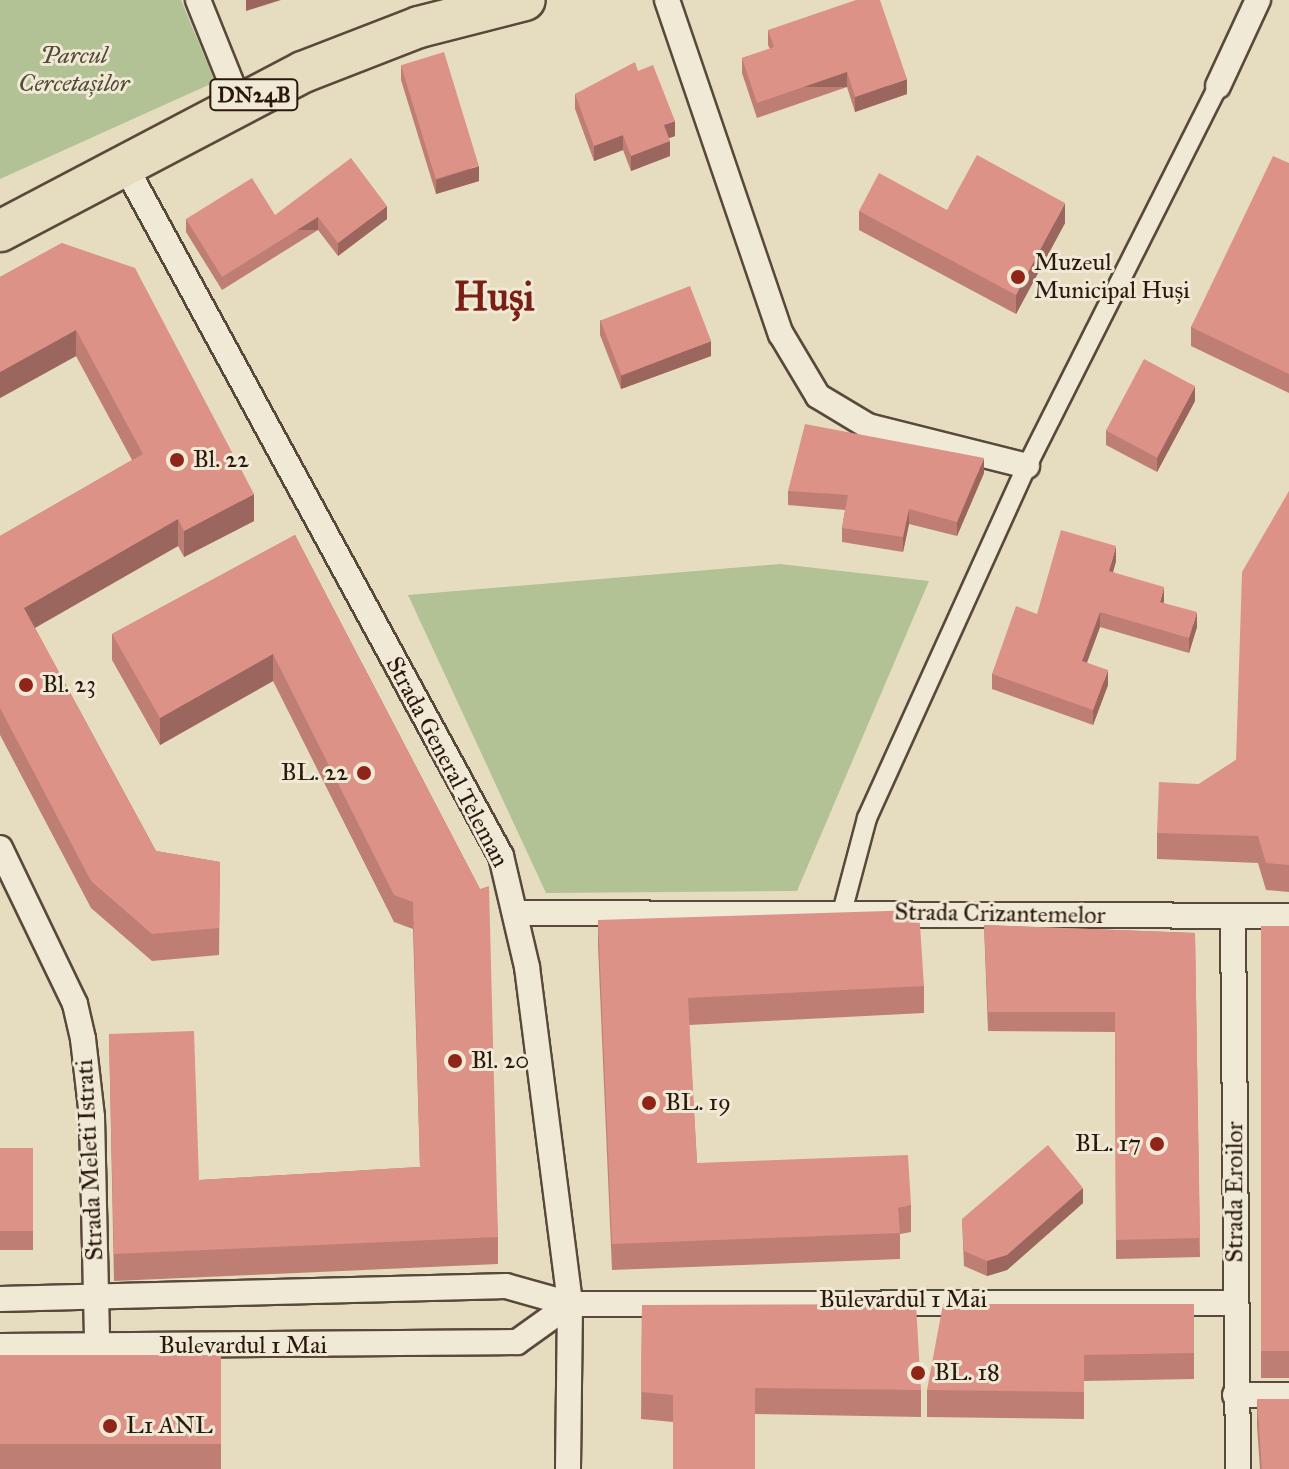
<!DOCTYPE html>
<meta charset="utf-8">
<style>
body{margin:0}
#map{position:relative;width:1289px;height:1469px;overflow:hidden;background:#e6ddc0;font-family:"IM FELL Great Primer",serif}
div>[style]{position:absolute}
.green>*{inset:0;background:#b2c295}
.roads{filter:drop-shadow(2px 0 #59493a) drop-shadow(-2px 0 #59493a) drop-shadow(0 2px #59493a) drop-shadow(0 -2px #59493a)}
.pedestrian>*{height:18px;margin:-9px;padding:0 9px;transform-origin:9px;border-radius:9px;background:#efe9d6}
.minor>*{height:24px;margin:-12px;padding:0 12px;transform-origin:12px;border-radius:12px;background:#efe9d6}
.trunk>*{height:40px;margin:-20px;padding:0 20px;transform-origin:20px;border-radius:20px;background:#e6ddc0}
.wall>*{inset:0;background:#be7e74;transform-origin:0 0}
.shaded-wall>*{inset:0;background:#9b665e;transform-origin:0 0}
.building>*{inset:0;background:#dd9287;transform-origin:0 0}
.dots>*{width:22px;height:22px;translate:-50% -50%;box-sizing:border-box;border:4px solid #efe9d6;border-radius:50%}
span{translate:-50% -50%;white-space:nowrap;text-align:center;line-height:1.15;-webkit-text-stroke:6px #efe9d6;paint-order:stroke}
.shield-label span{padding:2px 6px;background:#efe9d6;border:2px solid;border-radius:6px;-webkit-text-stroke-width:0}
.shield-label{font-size:22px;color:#2a180d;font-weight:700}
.park-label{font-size:24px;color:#534b36;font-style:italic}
.poi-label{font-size:24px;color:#2a180d}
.left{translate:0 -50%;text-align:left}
.right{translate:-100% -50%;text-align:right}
.street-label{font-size:24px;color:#2a180d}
.town-label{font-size:40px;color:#7a1f14;font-weight:700}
</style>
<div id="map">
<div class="green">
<i style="clip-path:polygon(0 0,181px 0,215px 82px,0 179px)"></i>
<i style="clip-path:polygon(780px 564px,929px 581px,797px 891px,546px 893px,408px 595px)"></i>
</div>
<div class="roads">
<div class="pedestrian">
<i style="left:842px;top:912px;width:97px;rotate:-75.1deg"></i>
<i style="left:867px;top:818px;width:387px;rotate:-65.6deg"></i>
<i style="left:1027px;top:466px;width:425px;rotate:-63.3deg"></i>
</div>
<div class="minor">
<i style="left:198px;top:0;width:110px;rotate:68.1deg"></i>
<i style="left:667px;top:0;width:353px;rotate:71.2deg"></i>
<i style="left:781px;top:334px;width:72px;rotate:59.2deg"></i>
<i style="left:818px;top:396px;width:58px;rotate:31deg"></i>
<i style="left:868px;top:426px;width:164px;rotate:14.1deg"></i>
<i style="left:1218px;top:86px;width:95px;rotate:-65.1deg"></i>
<i style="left:124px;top:164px;width:788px;rotate:61.42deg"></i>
<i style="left:501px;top:856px;width:114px;rotate:76.8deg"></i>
<i style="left:527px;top:967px;width:340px;rotate:82.7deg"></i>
<i style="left:570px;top:1304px;width:165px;rotate:90.7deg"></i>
<i style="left:0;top:848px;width:173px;rotate:64.3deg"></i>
<i style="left:75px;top:1004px;width:36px;rotate:77deg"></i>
<i style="left:83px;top:1039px;width:79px;rotate:83.4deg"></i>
<i style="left:92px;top:1117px;width:229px;rotate:88.7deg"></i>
<i style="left:518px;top:913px;width:771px;rotate:0.22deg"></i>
<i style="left:1233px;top:916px;width:553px;rotate:89.48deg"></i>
<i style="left:0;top:1299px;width:506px;rotate:-1.47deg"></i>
<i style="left:506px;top:1286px;width:66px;rotate:15.7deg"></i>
<i style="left:570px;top:1304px;width:666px;rotate:-0.09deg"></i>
<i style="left:0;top:1346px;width:517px;rotate:-0.44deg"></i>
<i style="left:517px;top:1342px;width:65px;rotate:-35.6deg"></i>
<i style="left:1235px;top:1395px;width:54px"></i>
</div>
<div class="trunk">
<i style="left:0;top:231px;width:342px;rotate:-27.7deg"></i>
<i style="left:303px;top:72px;width:124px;rotate:-21.2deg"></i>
<i style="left:419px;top:27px;width:109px;rotate:-14.3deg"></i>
</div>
</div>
<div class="wall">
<i style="clip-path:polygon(768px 30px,907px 94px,855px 112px,847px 87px,757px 118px,742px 73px,742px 58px,770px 49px,768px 45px)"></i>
<i style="clip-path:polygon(401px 65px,479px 181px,436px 194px,401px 80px)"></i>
<i style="clip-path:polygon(638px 71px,675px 136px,669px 138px,670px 156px,631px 171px,623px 150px,594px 161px,575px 109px,575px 94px)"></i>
<i style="clip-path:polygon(1289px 163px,1289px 393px,1191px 346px,1191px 327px)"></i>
<i style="clip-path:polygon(947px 210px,1065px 223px,1016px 314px,859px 230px,859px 211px)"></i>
<i style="clip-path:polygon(275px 215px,387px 219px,338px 256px,318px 230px,222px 290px,186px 232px,186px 219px)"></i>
<i style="clip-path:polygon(62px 243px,254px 521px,184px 557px,178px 546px,35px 628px,156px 851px,220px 862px,219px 955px,152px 961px,91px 908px,0 735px,0 536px,132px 460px,76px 356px,0 398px,0 277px)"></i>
<i style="clip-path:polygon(600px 320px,711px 356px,621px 389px,600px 335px)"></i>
<i style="clip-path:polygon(1195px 401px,1157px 472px,1106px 445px,1106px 430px)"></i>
<i style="clip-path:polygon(984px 473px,957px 536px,909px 524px,903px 552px,842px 542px,842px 528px,845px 510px,788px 505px,788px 491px)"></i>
<i style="clip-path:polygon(1289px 491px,1289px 892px,1266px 890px,1258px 863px,1157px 859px,1157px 833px,1199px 784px,1236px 760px)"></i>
<i style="clip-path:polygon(295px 535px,480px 889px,498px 1237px,498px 1264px,114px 1281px,109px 1034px,199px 1180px,420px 1167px,413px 929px,394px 922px,273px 681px,160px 745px,112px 660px,112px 634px)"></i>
<i style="clip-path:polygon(1116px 561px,1113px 572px,1164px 603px,1197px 627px,1189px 653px,1100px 627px,1087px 662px,1108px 685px,1093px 725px,992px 689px,992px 674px,1037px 614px)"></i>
<i style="clip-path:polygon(598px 920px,924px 986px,924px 1013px,689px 1025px,697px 1163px,911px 1205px,911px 1232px,900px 1234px,900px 1259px,612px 1270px,598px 946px)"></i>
<i style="clip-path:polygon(984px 925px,1195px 933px,1200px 1257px,1116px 1259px,1115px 1032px,988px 1031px)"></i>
<i style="left:1289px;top:926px;width:452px;height:28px;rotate:90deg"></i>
<i style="left:0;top:1148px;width:33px;height:102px"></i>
<i style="clip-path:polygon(1083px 1203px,1007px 1270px,987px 1276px,964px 1266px,962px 1219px)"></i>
<i style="clip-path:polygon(1194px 1304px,1194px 1379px,1084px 1381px,1084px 1419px,927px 1417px,927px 1390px)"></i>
<i style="clip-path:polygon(642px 1305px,921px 1390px,921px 1417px,755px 1414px,673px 1422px,641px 1419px)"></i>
<i style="left:221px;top:1355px;width:114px;height:221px;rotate:90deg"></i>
<i style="clip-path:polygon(1257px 1399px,1289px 1469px,1260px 1469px,1257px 1426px)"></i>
</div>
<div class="shaded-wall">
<i style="clip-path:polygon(246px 0,281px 0,246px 11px)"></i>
<i style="left:847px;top:72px;width:15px;height:95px;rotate:90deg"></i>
<i style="clip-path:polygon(907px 79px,907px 94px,855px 112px,855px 97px)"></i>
<i style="clip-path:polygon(675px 121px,675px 136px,664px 140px,664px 125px)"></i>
<i style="clip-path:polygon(623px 135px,623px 150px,594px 161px,594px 146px)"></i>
<i style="clip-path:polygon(670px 141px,670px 156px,631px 171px,631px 156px)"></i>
<i style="clip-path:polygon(479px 166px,479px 181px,436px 194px,436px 180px)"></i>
<i style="clip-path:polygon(1065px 203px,1065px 223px,1016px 314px,1016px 295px)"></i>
<i style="clip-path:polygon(387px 206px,387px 219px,338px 256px,338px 243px)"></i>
<i style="left:318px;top:217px;width:13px;height:113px;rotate:90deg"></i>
<i style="clip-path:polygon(76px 330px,76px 356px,0 398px,0 372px)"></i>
<i style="clip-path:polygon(711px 341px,711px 356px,621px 389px,621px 375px)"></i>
<i style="clip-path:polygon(1195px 386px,1195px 401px,1157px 472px,1157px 457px)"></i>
<i style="clip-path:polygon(984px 458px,984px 473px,957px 536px,957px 522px)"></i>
<i style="clip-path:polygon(254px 494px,254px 521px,184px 557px,184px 531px)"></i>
<i style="clip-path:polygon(909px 509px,909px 524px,903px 552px,903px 537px)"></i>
<i style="clip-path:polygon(178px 519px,178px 546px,24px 634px,24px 608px)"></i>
<i style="clip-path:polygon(1116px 546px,1116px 561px,1109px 586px,1109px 571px)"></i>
<i style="clip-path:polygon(1164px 587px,1164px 601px,1160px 617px,1160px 602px)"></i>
<i style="clip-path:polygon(1100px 612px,1100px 627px,1082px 676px,1082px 661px)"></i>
<i style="clip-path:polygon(1197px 612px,1197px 627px,1189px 653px,1189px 638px)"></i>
<i style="clip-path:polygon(273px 654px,273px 681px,160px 745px,160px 718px)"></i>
<i style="clip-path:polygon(1108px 670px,1108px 685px,1093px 725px,1093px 710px)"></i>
<i style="clip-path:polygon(1083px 1188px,1083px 1203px,1007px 1270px,987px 1276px,987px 1261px)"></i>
</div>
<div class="building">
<i style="clip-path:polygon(856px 0,880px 0,907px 79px,855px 97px,847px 72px,757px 103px,742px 58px,774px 47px,768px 30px)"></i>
<i style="left:444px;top:52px;width:119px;height:45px;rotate:73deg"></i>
<i style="clip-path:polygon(635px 62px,638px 71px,653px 65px,675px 121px,664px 125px,670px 141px,631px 156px,623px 135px,594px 146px,575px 94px)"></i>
<i style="clip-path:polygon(977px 155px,1065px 203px,1016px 295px,859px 211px,879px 173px,947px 210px)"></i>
<i style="clip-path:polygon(1273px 156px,1289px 163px,1289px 374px,1191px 327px)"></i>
<i style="clip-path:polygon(351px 158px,387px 206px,338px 243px,318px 217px,222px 277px,186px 219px,252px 178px,275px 215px)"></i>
<i style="clip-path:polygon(62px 243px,135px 268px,254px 494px,184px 531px,178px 519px,24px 608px,156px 851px,220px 862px,219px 928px,152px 934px,91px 881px,0 708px,0 536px,143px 454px,76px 330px,0 372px,0 277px)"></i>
<i style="left:690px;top:286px;width:59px;height:96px;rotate:69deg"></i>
<i style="left:1144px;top:359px;width:58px;height:81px;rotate:28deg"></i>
<i style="clip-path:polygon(805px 424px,984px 458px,957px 522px,909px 509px,903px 537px,842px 528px,848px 495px,788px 491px)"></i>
<i style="clip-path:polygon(1289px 491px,1289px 865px,1266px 863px,1258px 836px,1157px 833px,1159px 782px,1199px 784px,1236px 760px,1242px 572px)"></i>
<i style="clip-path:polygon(1061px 530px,1116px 546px,1109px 571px,1164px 587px,1160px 602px,1197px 612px,1189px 638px,1100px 612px,1082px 661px,1108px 670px,1093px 710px,992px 674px,1016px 606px,1037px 614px)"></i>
<i style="clip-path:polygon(295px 535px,480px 889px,489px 886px,498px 1237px,114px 1254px,109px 1034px,194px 1031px,199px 1180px,420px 1167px,413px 902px,394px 895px,273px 654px,160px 718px,112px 634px)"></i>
<i style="clip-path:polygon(919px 910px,924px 986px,688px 998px,697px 1163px,908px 1155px,911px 1205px,898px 1208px,900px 1233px,612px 1244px,598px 920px)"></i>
<i style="clip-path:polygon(984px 925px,1195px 933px,1200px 1238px,1116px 1240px,1115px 1012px,988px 1012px)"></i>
<i style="left:1289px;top:926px;width:425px;height:28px;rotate:90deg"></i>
<i style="clip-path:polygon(1048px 1145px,1083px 1188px,1007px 1255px,987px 1261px,964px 1251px,962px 1219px)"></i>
<i style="left:0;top:1148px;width:33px;height:83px"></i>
<i style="clip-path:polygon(916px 1304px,921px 1390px,755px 1388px,755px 1469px,673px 1469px,673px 1395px,641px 1392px,642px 1305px)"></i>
<i style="clip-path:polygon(943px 1304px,1194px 1304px,1194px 1353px,1084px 1355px,1084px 1392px,927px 1390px)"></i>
<i style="left:221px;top:1355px;width:89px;height:221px;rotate:90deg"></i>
<i style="clip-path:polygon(1257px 1399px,1289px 1399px,1289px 1469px,1262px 1469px)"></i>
</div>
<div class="dots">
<i style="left:1018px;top:277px;background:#8f2418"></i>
<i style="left:177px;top:460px;background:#8f2418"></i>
<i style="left:26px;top:685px;background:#8f2418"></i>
<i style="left:364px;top:773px;background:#8f2418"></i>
<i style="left:455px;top:1061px;background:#8f2418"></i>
<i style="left:649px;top:1103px;background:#8f2418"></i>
<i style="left:1157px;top:1144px;background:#8f2418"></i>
<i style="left:918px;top:1373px;background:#8f2418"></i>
<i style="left:110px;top:1426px;background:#8f2418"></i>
</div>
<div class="shield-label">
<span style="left:254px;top:95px">DN24B</span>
</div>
<div class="park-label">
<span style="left:74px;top:70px">Parcul<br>Cercetașilor</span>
</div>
<div class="poi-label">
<span class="left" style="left:1034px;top:277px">Muzeul<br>Municipal Huși</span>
<span class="left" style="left:193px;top:460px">Bl. 22</span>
<span class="left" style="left:42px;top:685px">Bl. 23</span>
<span class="right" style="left:348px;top:773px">BL. 22</span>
<span class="left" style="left:471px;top:1061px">Bl. 20</span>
<span class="left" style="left:665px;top:1103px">BL. 19</span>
<span class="right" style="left:1141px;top:1144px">BL. 17</span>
<span class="left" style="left:934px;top:1373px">BL. 18</span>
<span class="left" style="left:126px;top:1426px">L1 ANL</span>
</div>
<div class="street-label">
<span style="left:447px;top:762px;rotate:62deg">Strada General Teleman</span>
<span style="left:1000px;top:914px;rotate:1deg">Strada Crizantemelor</span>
<span style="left:90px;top:1160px;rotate:-93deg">Strada Meleti Istrati</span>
<span style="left:1235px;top:1192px;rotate:-90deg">Strada Eroilor</span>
<span style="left:903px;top:1300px">Bulevardul 1 Mai</span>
<span style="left:243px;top:1346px">Bulevardul 1 Mai</span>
</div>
<div class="town-label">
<span style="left:494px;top:297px">Huși</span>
</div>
</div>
